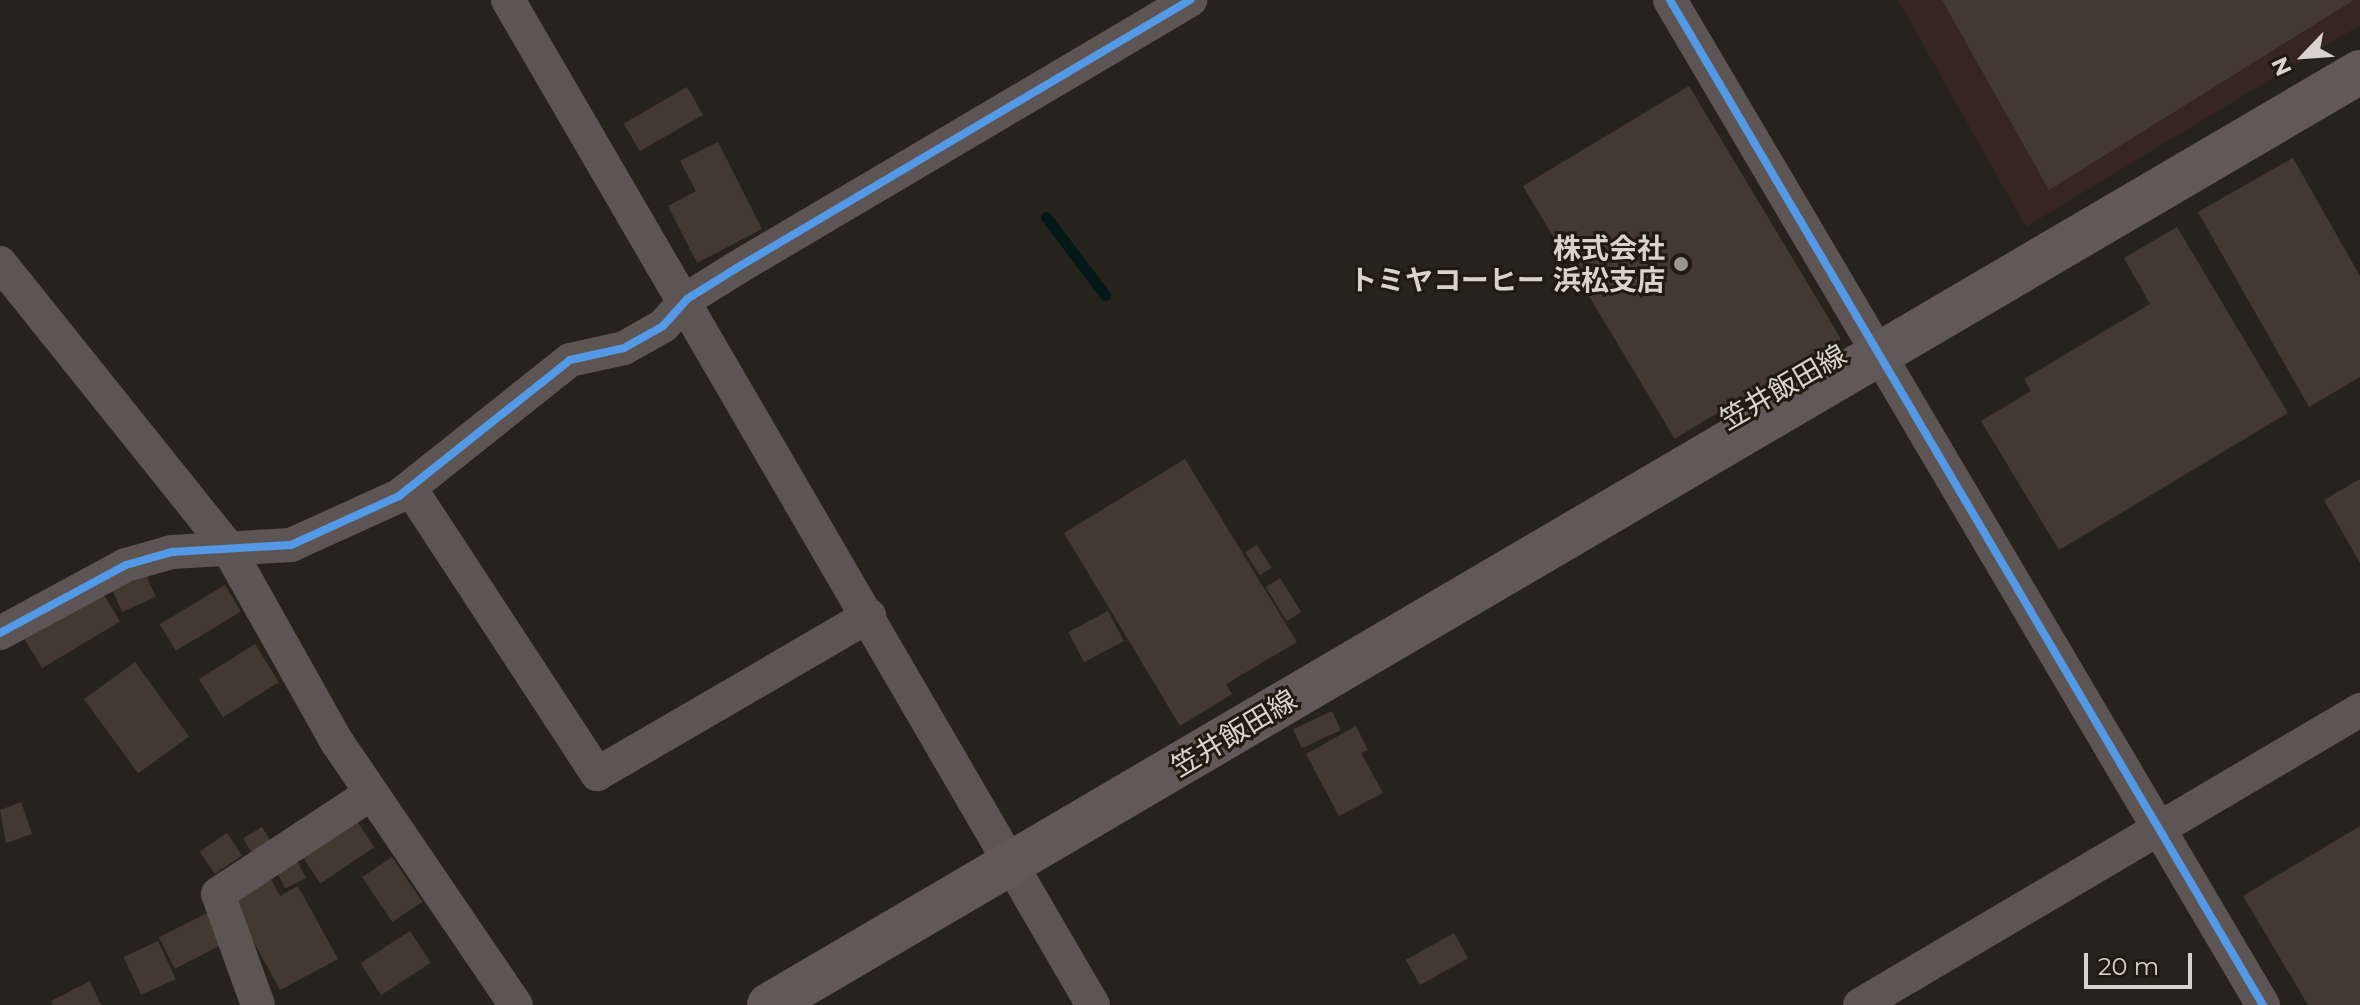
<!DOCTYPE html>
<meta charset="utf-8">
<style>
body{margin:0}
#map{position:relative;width:2360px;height:1005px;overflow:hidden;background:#26231d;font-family:Montserrat,"Noto Sans JP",sans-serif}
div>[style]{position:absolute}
.industrial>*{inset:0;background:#372620}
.stream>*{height:11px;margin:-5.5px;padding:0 5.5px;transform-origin:5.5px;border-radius:5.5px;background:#041818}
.building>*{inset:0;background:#433931;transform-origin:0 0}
.minor>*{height:34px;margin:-17px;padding:0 17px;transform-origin:17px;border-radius:17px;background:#5d5553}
.secondary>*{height:44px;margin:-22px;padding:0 22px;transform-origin:22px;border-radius:22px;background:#625857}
.cycleway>*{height:8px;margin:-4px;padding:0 4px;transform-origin:4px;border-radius:4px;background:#5399e6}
.dots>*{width:22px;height:22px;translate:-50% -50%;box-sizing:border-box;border:4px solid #201b10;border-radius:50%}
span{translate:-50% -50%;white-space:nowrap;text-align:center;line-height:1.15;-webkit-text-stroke:6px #201b10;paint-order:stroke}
.poi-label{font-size:28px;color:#d8d4cd;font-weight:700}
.right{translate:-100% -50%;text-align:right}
.street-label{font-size:28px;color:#d8d4cd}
.north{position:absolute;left:2264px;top:16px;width:80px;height:80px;-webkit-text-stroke:6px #201b10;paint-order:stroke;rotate:245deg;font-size:22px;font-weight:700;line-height:32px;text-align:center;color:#d8d4cd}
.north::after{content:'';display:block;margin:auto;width:28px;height:36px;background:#d8d4cd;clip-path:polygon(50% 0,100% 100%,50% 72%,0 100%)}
.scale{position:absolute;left:2084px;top:953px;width:108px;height:36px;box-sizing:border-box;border:4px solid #d8d4cd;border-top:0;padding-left:10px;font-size:24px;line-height:28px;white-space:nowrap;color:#d8d4cd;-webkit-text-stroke:6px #201b10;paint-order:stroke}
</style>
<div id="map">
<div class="industrial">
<i style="clip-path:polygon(1898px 0,2360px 0,2360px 25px,2026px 227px)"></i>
</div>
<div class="stream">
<i style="left:1046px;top:217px;width:98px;rotate:52.9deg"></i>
</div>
<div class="building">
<i style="clip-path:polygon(1942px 0,2354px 0,2049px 190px)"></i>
<i style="left:1689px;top:86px;width:295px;height:194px;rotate:59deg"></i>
<i style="left:687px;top:87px;width:32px;height:73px;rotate:60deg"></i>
<i style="clip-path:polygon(718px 142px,762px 229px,697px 263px,668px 206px,696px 191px,680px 161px)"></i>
<i style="clip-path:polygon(2293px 158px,2360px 276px,2360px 377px,2309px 407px,2198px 212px)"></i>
<i style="clip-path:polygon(2177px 227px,2288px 413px,2059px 550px,1981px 421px,2031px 391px,2024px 379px,2150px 304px,2124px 258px)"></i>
<i style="clip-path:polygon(1185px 459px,1297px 642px,1226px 684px,1232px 694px,1180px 726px,1064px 533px)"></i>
<i style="clip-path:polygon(2360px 479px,2360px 563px,2324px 500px)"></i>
<i style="left:1257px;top:545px;width:27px;height:14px;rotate:57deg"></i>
<i style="left:146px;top:575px;width:24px;height:37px;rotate:66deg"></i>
<i style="left:1280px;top:578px;width:40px;height:17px;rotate:58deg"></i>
<i style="left:225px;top:585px;width:31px;height:76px;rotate:59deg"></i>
<i style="left:100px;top:588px;width:39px;height:91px;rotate:59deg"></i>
<i style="left:1108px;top:611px;width:34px;height:45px;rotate:62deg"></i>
<i style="left:255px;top:644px;width:45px;height:66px;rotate:58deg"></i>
<i style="left:135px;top:662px;width:92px;height:63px;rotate:54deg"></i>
<i style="left:1332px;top:711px;width:21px;height:43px;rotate:65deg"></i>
<i style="clip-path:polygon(1356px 726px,1368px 750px,1361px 753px,1383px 793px,1339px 816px,1306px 754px)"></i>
<i style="clip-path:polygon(21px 802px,32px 834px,6px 843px,0 810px)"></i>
<i style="left:352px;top:814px;width:40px;height:65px;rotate:56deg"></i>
<i style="clip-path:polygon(2360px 826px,2360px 1005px,2308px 1005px,2243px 896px)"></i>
<i style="left:262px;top:827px;width:17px;height:22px;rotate:59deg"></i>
<i style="left:227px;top:833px;width:27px;height:33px;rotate:56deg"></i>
<i style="left:293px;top:853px;width:28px;height:23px;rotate:63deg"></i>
<i style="left:392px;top:857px;width:54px;height:36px;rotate:56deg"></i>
<i style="clip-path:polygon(269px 875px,280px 896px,298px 886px,338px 959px,280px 990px,229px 897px)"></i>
<i style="left:207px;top:913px;width:35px;height:54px;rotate:63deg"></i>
<i style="left:410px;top:931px;width:38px;height:59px;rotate:57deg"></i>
<i style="left:1454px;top:933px;width:29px;height:55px;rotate:61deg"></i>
<i style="left:158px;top:941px;width:42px;height:38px;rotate:65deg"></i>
<i style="clip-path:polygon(90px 981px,101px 1005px,53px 1005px,51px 1001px)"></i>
</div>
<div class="minor">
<i style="left:508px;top:0;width:1163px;rotate:59.8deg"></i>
<i style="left:1670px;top:0;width:1167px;rotate:59.46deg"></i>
<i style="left:0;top:263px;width:365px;rotate:51.3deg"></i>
<i style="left:228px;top:548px;width:223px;rotate:60.7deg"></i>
<i style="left:337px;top:742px;width:318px;rotate:55.8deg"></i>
<i style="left:410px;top:488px;width:342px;rotate:56.8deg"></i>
<i style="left:597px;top:774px;width:315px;rotate:-30.2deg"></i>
<i style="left:0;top:633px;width:143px;rotate:-28.4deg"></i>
<i style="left:126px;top:565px;width:48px;rotate:-15.8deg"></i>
<i style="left:172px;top:552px;width:119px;rotate:-3.4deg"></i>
<i style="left:291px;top:545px;width:119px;rotate:-24.4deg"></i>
<i style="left:399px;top:496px;width:218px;rotate:-38.5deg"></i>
<i style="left:570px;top:360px;width:55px;rotate:-12.5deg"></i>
<i style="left:624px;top:348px;width:45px;rotate:-29.4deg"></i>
<i style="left:663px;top:326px;width:36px;rotate:-48deg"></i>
<i style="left:687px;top:299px;width:57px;rotate:-32deg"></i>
<i style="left:735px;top:269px;width:529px;rotate:-30.59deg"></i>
<i style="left:258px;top:1005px;width:118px;rotate:-109.8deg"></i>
<i style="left:218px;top:894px;width:184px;rotate:-33.3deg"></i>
<i style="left:1860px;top:1005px;width:581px;rotate:-30.54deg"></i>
</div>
<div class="secondary">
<i style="left:769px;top:1005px;width:1844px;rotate:-30.39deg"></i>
</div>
<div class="cycleway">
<i style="left:1670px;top:0;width:1167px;rotate:59.46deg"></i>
<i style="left:0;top:633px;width:143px;rotate:-28.4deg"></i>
<i style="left:126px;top:565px;width:48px;rotate:-15.8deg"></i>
<i style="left:172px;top:552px;width:119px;rotate:-3.4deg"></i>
<i style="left:291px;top:545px;width:119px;rotate:-24.4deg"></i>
<i style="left:399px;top:496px;width:218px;rotate:-38.5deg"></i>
<i style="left:570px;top:360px;width:55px;rotate:-12.5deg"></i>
<i style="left:624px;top:348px;width:45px;rotate:-29.4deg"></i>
<i style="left:663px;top:326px;width:36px;rotate:-48deg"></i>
<i style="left:687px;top:299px;width:57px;rotate:-32deg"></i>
<i style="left:735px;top:269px;width:529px;rotate:-30.59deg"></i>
</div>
<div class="dots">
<i style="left:1681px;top:264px;background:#9a968f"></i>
</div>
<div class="poi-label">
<span class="right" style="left:1665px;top:264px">株式会社<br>トミヤコーヒー 浜松支店</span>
</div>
<div class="street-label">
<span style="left:1783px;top:387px;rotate:-30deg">笠井飯田線</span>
<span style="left:1234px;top:733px;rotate:-31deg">笠井飯田線</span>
</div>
<div class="north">N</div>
<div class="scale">20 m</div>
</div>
